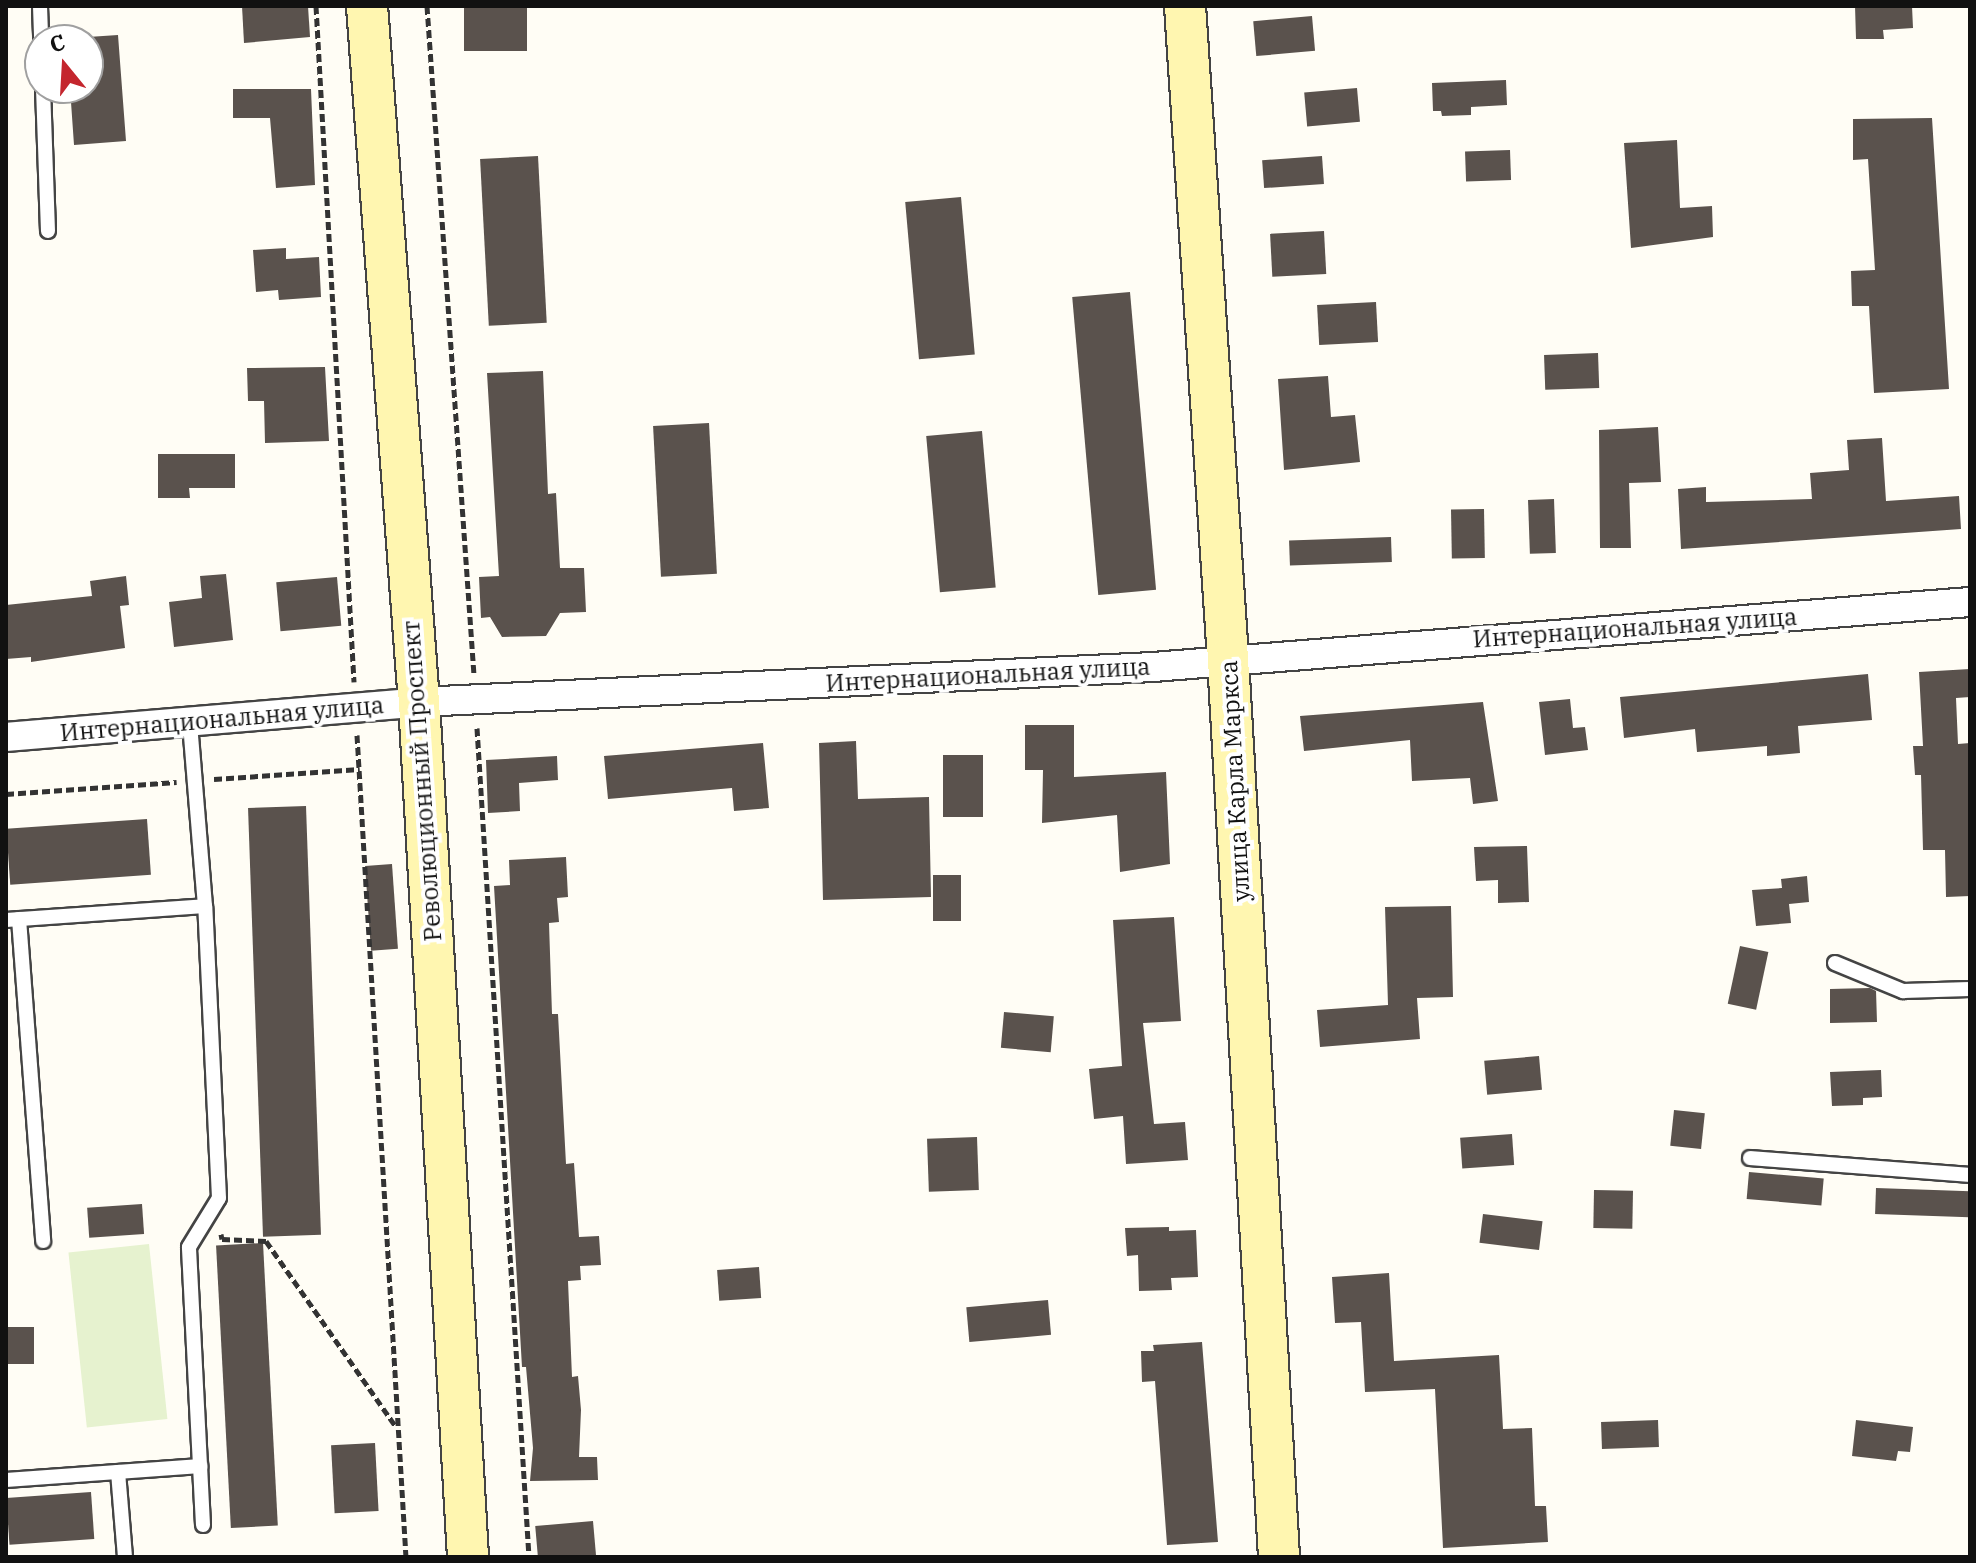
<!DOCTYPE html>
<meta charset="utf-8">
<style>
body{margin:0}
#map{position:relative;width:1976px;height:1563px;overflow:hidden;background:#fffdf5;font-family:"IBM Plex Serif",serif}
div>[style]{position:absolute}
.pitch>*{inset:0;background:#e6f2cf;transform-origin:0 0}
.building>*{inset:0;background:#5a524d;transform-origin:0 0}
.path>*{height:5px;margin-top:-2.5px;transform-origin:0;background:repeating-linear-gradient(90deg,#333 0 8px,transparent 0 12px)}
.roads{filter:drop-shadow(2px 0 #444) drop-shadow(-2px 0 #444) drop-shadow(0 2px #444) drop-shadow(0 -2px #444)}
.lane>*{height:14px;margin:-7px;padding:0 7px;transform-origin:7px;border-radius:7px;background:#fff}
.street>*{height:28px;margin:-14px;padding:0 14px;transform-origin:14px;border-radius:14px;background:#fff}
.secondary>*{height:40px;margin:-20px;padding:0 20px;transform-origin:20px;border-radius:20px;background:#fff6b0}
span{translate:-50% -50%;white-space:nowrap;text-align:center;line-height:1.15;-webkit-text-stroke:8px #fff;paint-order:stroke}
.street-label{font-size:24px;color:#111}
.frame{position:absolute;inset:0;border:8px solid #111;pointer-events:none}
.north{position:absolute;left:24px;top:24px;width:80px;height:80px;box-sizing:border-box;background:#fff;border:2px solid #a0a0a0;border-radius:50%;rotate:342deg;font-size:22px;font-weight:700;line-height:32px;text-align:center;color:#111}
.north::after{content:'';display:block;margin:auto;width:28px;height:36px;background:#c4262e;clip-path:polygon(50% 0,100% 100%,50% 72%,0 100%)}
</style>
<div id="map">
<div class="pitch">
<i style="left:149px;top:1244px;width:176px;height:81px;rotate:84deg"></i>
</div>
<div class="building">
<i style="clip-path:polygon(242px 6px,308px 6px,310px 37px,244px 43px)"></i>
<i style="left:464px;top:6px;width:63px;height:45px"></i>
<i style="clip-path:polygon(1855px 6px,1912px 6px,1913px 28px,1883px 30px,1884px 39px,1856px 39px)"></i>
<i style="left:1312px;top:16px;width:35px;height:59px;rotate:85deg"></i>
<i style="clip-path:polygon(118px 35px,126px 141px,74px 145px,70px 88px,88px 88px,88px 37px)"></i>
<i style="clip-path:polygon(1506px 80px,1507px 105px,1471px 107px,1471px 115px,1442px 116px,1441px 111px,1433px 111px,1432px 83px)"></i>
<i style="left:1357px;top:88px;width:34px;height:53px;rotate:85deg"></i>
<i style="clip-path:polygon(233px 89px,311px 89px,315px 185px,276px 188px,270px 118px,233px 118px)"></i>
<i style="clip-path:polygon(1932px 118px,1949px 389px,1874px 393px,1869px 306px,1852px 306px,1851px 271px,1875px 270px,1868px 159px,1853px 160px,1853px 119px)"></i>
<i style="clip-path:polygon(1677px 140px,1680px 208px,1712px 206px,1713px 237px,1631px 248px,1624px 143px)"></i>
<i style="left:1510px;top:150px;width:30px;height:45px;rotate:88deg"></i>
<i style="left:538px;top:156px;width:167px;height:58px;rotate:87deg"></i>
<i style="left:1322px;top:156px;width:28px;height:60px;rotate:86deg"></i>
<i style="left:961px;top:197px;width:158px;height:56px;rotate:85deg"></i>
<i style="left:1324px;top:231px;width:43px;height:54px;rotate:87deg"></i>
<i style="clip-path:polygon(286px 248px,286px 259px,319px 257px,321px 297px,279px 300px,278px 290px,256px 292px,253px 250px)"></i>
<i style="left:1130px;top:292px;width:299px;height:58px;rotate:85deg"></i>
<i style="left:1376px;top:302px;width:40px;height:59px;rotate:87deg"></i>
<i style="left:1598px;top:353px;width:35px;height:54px;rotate:88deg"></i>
<i style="clip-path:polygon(325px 367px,329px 441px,265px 443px,264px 401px,248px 401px,247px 368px)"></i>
<i style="clip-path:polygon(543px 371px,548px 494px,556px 493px,560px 568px,584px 568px,586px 612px,560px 613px,546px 636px,502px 637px,490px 617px,481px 618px,479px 577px,499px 576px,487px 373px)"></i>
<i style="clip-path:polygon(1328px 376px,1331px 417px,1355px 415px,1360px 462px,1284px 470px,1278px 379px)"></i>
<i style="left:709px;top:423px;width:151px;height:56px;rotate:87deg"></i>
<i style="clip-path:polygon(1658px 427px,1661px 482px,1629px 483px,1631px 548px,1600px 548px,1599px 430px)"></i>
<i style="left:982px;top:431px;width:157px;height:56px;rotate:85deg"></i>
<i style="clip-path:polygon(1882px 438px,1886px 501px,1959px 496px,1961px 529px,1681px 549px,1678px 489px,1706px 487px,1706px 502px,1812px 499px,1810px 473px,1849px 470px,1847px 440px)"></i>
<i style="clip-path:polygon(158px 454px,235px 454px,235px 488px,189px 488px,190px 498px,158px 498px)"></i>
<i style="left:1554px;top:499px;width:54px;height:26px;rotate:88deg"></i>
<i style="left:1484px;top:509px;width:49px;height:33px;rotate:89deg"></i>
<i style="left:1391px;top:537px;width:25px;height:102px;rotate:88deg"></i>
<i style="clip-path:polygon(226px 574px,233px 640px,174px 647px,169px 602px,202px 598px,200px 576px)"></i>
<i style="clip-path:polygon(126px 576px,129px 605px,120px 606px,125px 648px,31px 662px,31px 657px,6px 659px,6px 605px,92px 596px,90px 581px)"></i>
<i style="left:337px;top:577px;width:49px;height:61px;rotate:85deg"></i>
<i style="clip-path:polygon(1970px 669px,1970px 697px,1956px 698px,1958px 744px,1970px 743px,1970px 896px,1946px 897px,1945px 850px,1923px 850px,1921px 775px,1915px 775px,1913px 746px,1923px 746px,1919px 672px)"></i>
<i style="clip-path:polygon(1868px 674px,1872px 720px,1798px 726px,1800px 753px,1767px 756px,1767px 746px,1697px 752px,1695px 729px,1624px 738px,1620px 697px)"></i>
<i style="clip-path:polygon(1570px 699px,1573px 728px,1585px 727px,1588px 750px,1545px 755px,1539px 702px)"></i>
<i style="clip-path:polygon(1483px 702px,1498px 801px,1473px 804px,1470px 778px,1412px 781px,1410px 740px,1304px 751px,1300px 716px)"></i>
<i style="clip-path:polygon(1025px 725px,1074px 725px,1074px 777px,1166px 772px,1170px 864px,1120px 872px,1117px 815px,1042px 823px,1043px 770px,1025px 770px)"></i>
<i style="clip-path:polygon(856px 741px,858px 799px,929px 797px,931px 897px,823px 900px,819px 743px)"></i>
<i style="clip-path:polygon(763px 743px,769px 808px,734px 811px,732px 788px,608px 799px,604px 756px)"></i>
<i style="left:943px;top:755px;width:40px;height:62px"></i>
<i style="clip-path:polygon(557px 756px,558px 780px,519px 783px,520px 811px,488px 813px,486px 760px)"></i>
<i style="left:306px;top:806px;width:429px;height:58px;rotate:88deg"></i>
<i style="left:147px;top:819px;width:56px;height:141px;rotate:86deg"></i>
<i style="clip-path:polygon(1527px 846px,1529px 902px,1498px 903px,1498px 880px,1476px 881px,1474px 847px)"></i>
<i style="clip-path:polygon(566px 857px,568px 897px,557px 898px,559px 922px,549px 923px,552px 1014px,558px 1014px,566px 1164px,574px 1163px,579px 1237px,599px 1236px,601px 1265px,580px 1266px,581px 1280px,568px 1281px,572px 1377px,578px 1376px,581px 1410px,579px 1457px,597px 1457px,598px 1480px,530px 1481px,533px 1448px,526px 1367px,522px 1367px,494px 886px,510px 885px,509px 860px)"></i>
<i style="left:392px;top:864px;width:85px;height:27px;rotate:86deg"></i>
<i style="left:933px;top:875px;width:28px;height:46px"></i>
<i style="clip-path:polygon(1807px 876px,1809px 902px,1789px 904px,1791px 923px,1756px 926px,1752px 890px,1782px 888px,1781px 879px)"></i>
<i style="clip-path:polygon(1451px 906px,1453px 997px,1417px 998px,1420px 1039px,1320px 1047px,1317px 1010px,1388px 1005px,1385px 907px)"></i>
<i style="clip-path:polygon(1174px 917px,1181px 1021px,1143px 1023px,1154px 1124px,1185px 1122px,1188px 1160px,1126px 1164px,1123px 1116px,1094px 1119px,1089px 1069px,1122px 1066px,1113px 920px)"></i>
<i style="left:1740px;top:946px;width:29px;height:59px;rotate:12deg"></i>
<i style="clip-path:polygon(1870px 988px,1876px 991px,1877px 1022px,1830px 1023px,1830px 989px)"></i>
<i style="left:1004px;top:1012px;width:50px;height:36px;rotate:5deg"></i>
<i style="left:1539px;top:1056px;width:34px;height:55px;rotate:85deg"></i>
<i style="clip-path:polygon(1881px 1070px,1882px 1097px,1863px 1098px,1863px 1105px,1832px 1106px,1830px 1072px)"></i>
<i style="left:1674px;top:1110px;width:31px;height:36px;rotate:6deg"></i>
<i style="left:1512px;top:1134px;width:31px;height:52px;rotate:86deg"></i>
<i style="left:977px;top:1137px;width:53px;height:50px;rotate:88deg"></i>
<i style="left:1749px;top:1172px;width:75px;height:27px;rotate:5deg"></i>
<i style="left:1876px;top:1188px;width:94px;height:26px;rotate:2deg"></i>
<i style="left:1594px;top:1190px;width:39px;height:38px;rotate:1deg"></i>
<i style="left:142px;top:1204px;width:30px;height:55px;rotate:86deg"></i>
<i style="left:1483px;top:1214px;width:60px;height:29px;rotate:7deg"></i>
<i style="clip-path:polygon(1169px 1227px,1169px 1231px,1196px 1230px,1198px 1277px,1171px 1278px,1172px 1290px,1139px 1291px,1138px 1255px,1127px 1256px,1125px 1228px)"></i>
<i style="left:263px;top:1243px;width:283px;height:47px;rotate:87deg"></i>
<i style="left:759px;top:1267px;width:31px;height:42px;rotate:86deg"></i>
<i style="clip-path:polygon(1389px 1273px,1394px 1361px,1499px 1355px,1503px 1429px,1532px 1428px,1535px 1506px,1546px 1506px,1548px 1542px,1443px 1548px,1435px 1389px,1365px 1392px,1361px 1322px,1335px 1323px,1332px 1277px)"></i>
<i style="left:1048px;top:1300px;width:35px;height:82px;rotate:85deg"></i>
<i style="left:6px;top:1327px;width:28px;height:37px"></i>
<i style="clip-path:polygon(1202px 1342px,1218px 1542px,1167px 1545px,1155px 1381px,1142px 1382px,1141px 1351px,1154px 1351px,1153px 1345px)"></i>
<i style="left:1658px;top:1420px;width:27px;height:57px;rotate:88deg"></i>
<i style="clip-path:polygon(1856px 1420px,1913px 1427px,1910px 1452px,1898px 1451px,1896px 1461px,1852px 1456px)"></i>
<i style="left:375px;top:1443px;width:68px;height:44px;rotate:87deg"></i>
<i style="left:91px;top:1492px;width:47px;height:85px;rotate:86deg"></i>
<i style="left:593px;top:1521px;width:36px;height:58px;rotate:85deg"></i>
</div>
<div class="path">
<i style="left:316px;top:6px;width:677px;rotate:86.78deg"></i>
<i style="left:427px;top:6px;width:670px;rotate:85.98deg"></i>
<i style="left:477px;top:728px;width:831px;rotate:86.41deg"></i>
<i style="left:357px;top:735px;width:823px;rotate:86.59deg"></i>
<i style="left:214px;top:779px;width:146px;rotate:-3.9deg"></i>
<i style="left:6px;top:794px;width:171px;rotate:-4deg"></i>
<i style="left:221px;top:1234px;width:5px;rotate:79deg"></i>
<i style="left:222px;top:1239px;width:44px;rotate:2.6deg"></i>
<i style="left:266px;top:1241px;width:225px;rotate:55deg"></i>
</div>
<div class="roads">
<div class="lane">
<i style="left:40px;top:6px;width:34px;rotate:88deg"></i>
<i style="left:43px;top:88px;width:143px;rotate:88deg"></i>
<i style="left:19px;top:919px;width:323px;rotate:85.7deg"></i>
<i style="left:6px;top:920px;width:199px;rotate:-4deg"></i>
<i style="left:205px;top:906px;width:185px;rotate:-94.7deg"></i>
<i style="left:1835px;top:963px;width:74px;rotate:22.4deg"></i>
<i style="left:1903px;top:991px;width:67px;rotate:-1.7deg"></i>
<i style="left:1750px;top:1158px;width:221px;rotate:4.4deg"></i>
<i style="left:118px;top:1472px;width:85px;rotate:85.3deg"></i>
<i style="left:6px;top:1480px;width:195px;rotate:-4.1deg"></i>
<i style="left:203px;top:1525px;width:278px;rotate:-92.9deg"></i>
<i style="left:189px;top:1247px;width:57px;rotate:-58.5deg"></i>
<i style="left:219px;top:1198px;width:292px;rotate:-92.7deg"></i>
</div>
<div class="street">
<i style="left:6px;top:737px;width:414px;rotate:-4.8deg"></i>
<i style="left:419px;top:702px;width:735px;rotate:-2.73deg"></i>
<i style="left:1153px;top:667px;width:820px;rotate:-4.55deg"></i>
</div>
<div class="secondary">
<i style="left:367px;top:6px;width:698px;rotate:85.73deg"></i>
<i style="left:419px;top:702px;width:856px;rotate:86.72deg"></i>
<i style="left:1185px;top:6px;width:654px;rotate:86.23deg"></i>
<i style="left:1228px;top:659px;width:899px;rotate:86.75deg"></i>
</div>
</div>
<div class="street-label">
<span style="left:1635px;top:628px;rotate:-4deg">Интернациональная улица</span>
<span style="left:988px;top:675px;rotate:-3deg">Интернациональная улица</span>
<span style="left:222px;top:719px;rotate:-5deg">Интернациональная улица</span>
<span style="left:422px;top:781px;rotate:-94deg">Революционный Проспект</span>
<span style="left:1235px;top:781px;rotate:-93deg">улица Карла Маркса</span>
</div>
<div class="frame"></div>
<div class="north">С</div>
</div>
